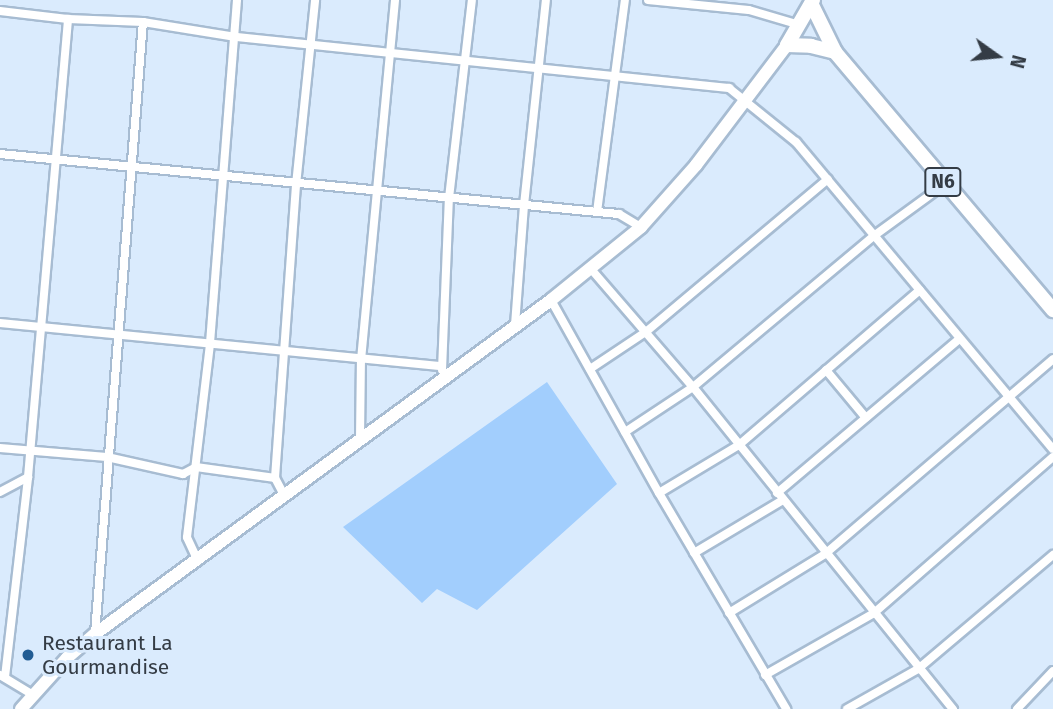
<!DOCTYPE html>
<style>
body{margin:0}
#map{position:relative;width:1053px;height:709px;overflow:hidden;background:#daebfd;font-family:"Fira Sans",sans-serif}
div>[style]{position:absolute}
.green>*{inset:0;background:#a2cefd}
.roads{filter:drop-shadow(2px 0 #a7bcd2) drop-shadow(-2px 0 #a7bcd2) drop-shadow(0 2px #a7bcd2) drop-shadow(0 -2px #a7bcd2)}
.minor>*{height:8px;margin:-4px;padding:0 4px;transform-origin:4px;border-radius:4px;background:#fff}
.secondary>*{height:12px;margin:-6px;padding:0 6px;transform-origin:6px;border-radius:6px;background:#fff}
.trunk>*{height:14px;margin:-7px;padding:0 7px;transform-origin:7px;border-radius:7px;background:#fff}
.dots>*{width:19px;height:19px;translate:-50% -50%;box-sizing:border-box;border:4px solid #daebfd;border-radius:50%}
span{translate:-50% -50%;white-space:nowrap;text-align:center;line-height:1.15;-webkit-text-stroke:6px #daebfd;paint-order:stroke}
.shield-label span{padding:2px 5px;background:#daebfd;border:2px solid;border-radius:5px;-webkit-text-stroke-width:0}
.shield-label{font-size:19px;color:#343c45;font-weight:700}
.poi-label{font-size:21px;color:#343c45}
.left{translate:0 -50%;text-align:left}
.north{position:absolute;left:962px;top:21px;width:70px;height:70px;-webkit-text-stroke:5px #daebfd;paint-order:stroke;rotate:105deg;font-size:19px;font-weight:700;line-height:28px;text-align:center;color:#343c45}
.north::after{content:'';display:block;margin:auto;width:24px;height:32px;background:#343c45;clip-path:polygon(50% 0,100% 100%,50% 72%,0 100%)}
</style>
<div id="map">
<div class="green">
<i style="clip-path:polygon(547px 382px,617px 484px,477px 610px,437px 589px,422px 603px,343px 527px)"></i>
</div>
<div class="roads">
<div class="minor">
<i style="left:648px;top:0;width:101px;rotate:5.7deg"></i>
<i style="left:749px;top:10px;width:53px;rotate:16.4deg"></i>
<i style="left:0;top:11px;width:68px;rotate:6.7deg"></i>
<i style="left:68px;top:19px;width:75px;rotate:2.3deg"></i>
<i style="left:143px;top:22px;width:94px;rotate:9.2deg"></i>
<i style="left:236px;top:37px;width:496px;rotate:5.9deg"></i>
<i style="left:729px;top:88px;width:86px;rotate:38.9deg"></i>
<i style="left:796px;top:142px;width:400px;rotate:50.1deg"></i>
<i style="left:0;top:154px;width:622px;rotate:5.54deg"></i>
<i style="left:619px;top:214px;width:26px;rotate:31deg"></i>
<i style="left:597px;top:212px;width:214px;rotate:-82.5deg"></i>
<i style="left:591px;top:269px;width:156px;rotate:49.2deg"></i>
<i style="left:693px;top:387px;width:414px;rotate:51.1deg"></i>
<i style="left:551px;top:300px;width:221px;rotate:60.8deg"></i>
<i style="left:659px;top:493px;width:251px;rotate:59.5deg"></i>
<i style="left:0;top:323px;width:444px;rotate:5.6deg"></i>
<i style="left:515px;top:325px;width:120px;rotate:-85.7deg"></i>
<i style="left:524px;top:205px;width:206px;rotate:-83.9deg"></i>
<i style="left:590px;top:369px;width:69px;rotate:-33.7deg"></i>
<i style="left:647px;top:331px;width:236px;rotate:-40deg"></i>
<i style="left:442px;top:370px;width:172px;rotate:-87.7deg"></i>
<i style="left:449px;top:198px;width:199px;rotate:-83.4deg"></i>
<i style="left:826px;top:370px;width:62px;rotate:50.2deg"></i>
<i style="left:625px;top:432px;width:82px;rotate:-33.5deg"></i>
<i style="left:693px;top:387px;width:237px;rotate:-39.9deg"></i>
<i style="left:875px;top:235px;width:87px;rotate:-36.1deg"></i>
<i style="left:360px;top:438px;width:78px;rotate:-89.3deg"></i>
<i style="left:361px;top:360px;width:362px;rotate:-84.6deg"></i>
<i style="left:0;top:448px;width:107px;rotate:4.8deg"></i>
<i style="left:107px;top:457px;width:78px;rotate:12.6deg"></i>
<i style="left:183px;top:474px;width:15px;rotate:-28deg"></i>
<i style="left:196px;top:467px;width:80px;rotate:7.9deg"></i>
<i style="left:0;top:492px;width:32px;rotate:-28deg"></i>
<i style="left:659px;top:493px;width:93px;rotate:-31deg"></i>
<i style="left:739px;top:445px;width:238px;rotate:-40.6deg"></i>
<i style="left:777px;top:493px;width:238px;rotate:-40.2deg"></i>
<i style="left:284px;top:495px;width:19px;rotate:-118deg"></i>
<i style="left:275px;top:478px;width:294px;rotate:-85.9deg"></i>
<i style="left:296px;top:185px;width:186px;rotate:-84.1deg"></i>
<i style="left:694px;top:553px;width:104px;rotate:-30.8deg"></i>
<i style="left:198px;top:561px;width:26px;rotate:-115deg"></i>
<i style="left:187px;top:537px;width:195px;rotate:-83.2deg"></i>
<i style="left:210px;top:343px;width:344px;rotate:-85.5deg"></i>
<i style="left:729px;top:613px;width:113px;rotate:-31.6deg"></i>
<i style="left:825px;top:554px;width:300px;rotate:-40.5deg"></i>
<i style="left:95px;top:634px;width:614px;rotate:-85.52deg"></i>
<i style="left:0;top:675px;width:37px;rotate:31deg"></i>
<i style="left:765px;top:675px;width:125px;rotate:-29.6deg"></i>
<i style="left:874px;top:613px;width:237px;rotate:-41.1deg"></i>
<i style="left:5px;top:677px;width:201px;rotate:-83.4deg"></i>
<i style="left:28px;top:477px;width:460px;rotate:-85deg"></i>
<i style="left:847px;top:709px;width:81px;rotate:-29.4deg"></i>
<i style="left:918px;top:669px;width:177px;rotate:-40.2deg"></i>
<i style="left:1017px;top:709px;width:52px;rotate:-46.5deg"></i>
</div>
<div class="secondary">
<i style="left:21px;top:709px;width:69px;rotate:-48deg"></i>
<i style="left:67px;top:658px;width:37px;rotate:-41deg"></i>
<i style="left:95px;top:634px;width:565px;rotate:-36.22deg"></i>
<i style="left:551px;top:300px;width:116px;rotate:-39deg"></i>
<i style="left:641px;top:227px;width:83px;rotate:-48.4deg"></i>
<i style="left:696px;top:165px;width:151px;rotate:-52.8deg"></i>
</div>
<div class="trunk">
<i style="left:812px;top:5px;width:52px;rotate:63.9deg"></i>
<i style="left:835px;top:52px;width:338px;rotate:49.8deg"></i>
<i style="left:787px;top:45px;width:52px;rotate:-60deg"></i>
<i style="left:787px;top:45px;width:24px;rotate:2deg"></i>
<i style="left:811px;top:46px;width:25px;rotate:14deg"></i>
</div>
</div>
<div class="dots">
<i style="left:28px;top:655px;background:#215c93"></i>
</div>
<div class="shield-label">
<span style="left:943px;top:182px">N6</span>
</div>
<div class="poi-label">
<span class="left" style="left:42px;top:655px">Restaurant La<br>Gourmandise</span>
</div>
<div class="north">N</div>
</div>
